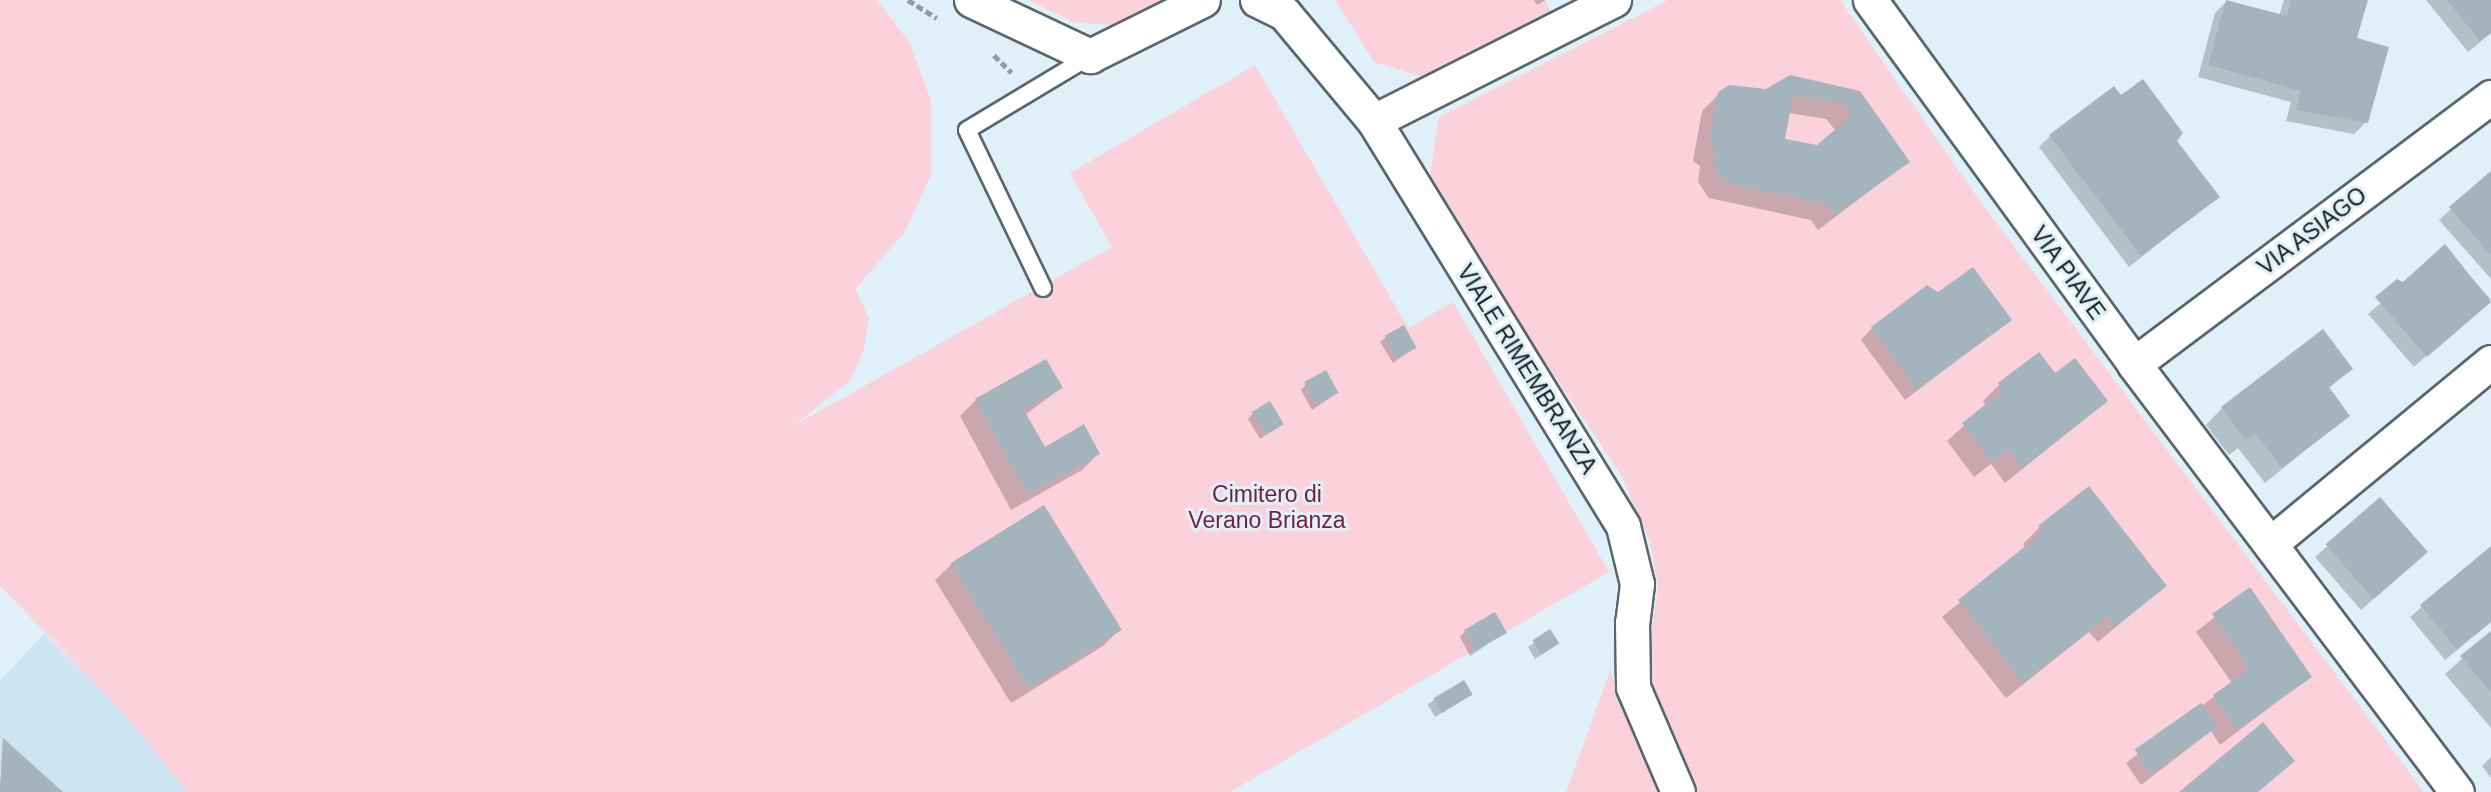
<!DOCTYPE html>
<style>
body{margin:0}
#map{position:relative;width:2491px;height:792px;overflow:hidden;background:#dff0f9;font-family:Arial,sans-serif}
div>[style]{position:absolute}
.built>*{inset:0;background:#cde5f3}
.green>*{inset:0;background:#fbd1db}
.shadow>*{inset:0;background:#0003;transform-origin:0 0}
.building>*{inset:0;background:#a4b4bd;transform-origin:0 0}
.path>*{height:4.5px;margin-top:-2.25px;transform-origin:0;background:repeating-linear-gradient(90deg,#8f9ca3 0 7px,transparent 0 10.5px)}
.roads{filter:drop-shadow(2px 0 #58666e) drop-shadow(-2px 0 #58666e) drop-shadow(0 2px #58666e) drop-shadow(0 -2px #58666e)}
.lane>*{height:16px;margin:-8px;padding:0 8px;transform-origin:8px;border-radius:8px;background:#fff}
.street>*{height:33px;margin:-16.5px;padding:0 16.5px;transform-origin:16.5px;border-radius:16.5px;background:#fff}
span{translate:-50% -50%;white-space:nowrap;text-align:center;line-height:1.15;-webkit-text-stroke:6px #dff0f9;paint-order:stroke}
.street-label{font-size:23px;color:#151b1f}
.park-label{font-size:23px;color:#751e3d}
</style>
<div id="map">
<div class="built">
<i style="clip-path:polygon(44px 633px,119px 708px,188px 792px,0 792px,0 681px)"></i>
</div>
<div class="green">
<i style="clip-path:polygon(0 0,877px 0,910px 43px,931px 101px,931px 175px,904px 233px,855px 289px,869px 318px,864px 349px,850px 381px,793px 426px,1112px 247px,1070px 173px,1255px 65px,1408px 328px,1453px 302px,1609px 572px,1230px 792px,188px 792px,119px 708px,0 586px)"></i>
<i style="clip-path:polygon(1028px 0,1172px 0,1135px 21px,1111px 25px,1073px 22px)"></i>
<i style="clip-path:polygon(1335px 0,1545px 0,1552px 14px,1422px 77px,1374px 62px)"></i>
<i style="clip-path:polygon(1668px 0,1840px 0,1980px 201px,2424px 792px,1697px 792px,1656px 709px,1648px 650px,1658px 589px,1650px 541px,1621px 475px,1428px 187px,1439px 117px)"></i>
<i style="clip-path:polygon(1610px 671px,1662px 792px,1566px 792px)"></i>
</div>
<div class="shadow">
<i style="clip-path:polygon(1534px 0,1546px 0,1537px 5px)"></i>
<i style="clip-path:polygon(2284px 0,2366px 0,2355px 39px,2366px 122px,2354px 134px,2286px 121px,2291px 102px,2198px 77px,2215px 13px,2227px 1px,2279px 16px)"></i>
<i style="clip-path:polygon(2426px 0,2491px 0,2491px 33px,2468px 52px)"></i>
<i style="clip-path:polygon(evenodd,1766px 91px,1859px 92px,1908px 162px,1818px 230px,1811px 220px,1709px 198px,1698px 182px,1700px 166px,1693px 161px,1702px 111px,1719px 94px,1766px 91px,1788px 113px,1826px 119px,1836px 131px,1818px 147px,1783px 141px,1788px 113px)"></i>
<i style="clip-path:polygon(2121px 98px,2175px 141px,2217px 197px,2129px 267px,2039px 147px,2050px 136px)"></i>
<i style="clip-path:polygon(2491px 173px,2491px 279px,2439px 220px)"></i>
<i style="left:2445px;top:247px;width:70px;height:102px;rotate:49deg"></i>
<i style="clip-path:polygon(1938px 295px,2009px 320px,1905px 400px,1861px 340px,1872px 328px)"></i>
<i style="clip-path:polygon(1386px 337px,1415px 347px,1393px 363px,1380px 342px)"></i>
<i style="clip-path:polygon(2351px 369px,2328px 389px,2348px 415px,2265px 483px,2238px 448px,2229px 455px,2206px 425px,2222px 408px)"></i>
<i style="clip-path:polygon(1306px 384px,1337px 393px,1312px 410px,1301px 390px)"></i>
<i style="clip-path:polygon(1999px 385px,2106px 401px,2005px 483px,1991px 464px,1974px 477px,1947px 441px,1986px 406px,1983px 401px)"></i>
<i style="clip-path:polygon(1061px 388px,1025px 415px,1044px 449px,1098px 454px,1082px 470px,1011px 510px,960px 416px,976px 400px)"></i>
<i style="clip-path:polygon(1253px 413px,1282px 424px,1260px 439px,1248px 419px)"></i>
<i style="clip-path:polygon(2380px 500px,2414px 563px,2361px 610px,2315px 557px)"></i>
<i style="clip-path:polygon(2040px 527px,2165px 586px,2098px 642px,2089px 632px,2006px 698px,1942px 617px,2026px 548px,2023px 544px)"></i>
<i style="clip-path:polygon(2491px 548px,2491px 622px,2445px 660px,2410px 617px)"></i>
<i style="clip-path:polygon(952px 564px,1119px 630px,1103px 646px,1011px 703px,935px 580px)"></i>
<i style="clip-path:polygon(2250px 589px,2310px 677px,2220px 745px,2211px 731px,2141px 785px,2126px 763px,2232px 683px,2196px 632px)"></i>
<i style="clip-path:polygon(1465px 631px,1504px 633px,1470px 656px,1460px 637px)"></i>
<i style="clip-path:polygon(1550px 632px,1551px 648px,1535px 659px,1528px 647px)"></i>
<i style="clip-path:polygon(2491px 633px,2491px 728px,2445px 674px)"></i>
<i style="left:1463px;top:682px;width:15px;height:42px;rotate:58deg"></i>
<i style="clip-path:polygon(3px 741px,60px 792px,0 792px)"></i>
<i style="clip-path:polygon(2491px 757px,2491px 778px,2482px 766px)"></i>
</div>
<div class="building">
<i style="clip-path:polygon(2226px 0,2287px 16px,2291px 0,2368px 0,2357px 38px,2389px 47px,2368px 123px,2296px 110px,2301px 91px,2208px 65px)"></i>
<i style="clip-path:polygon(2447px 0,2491px 0,2491px 33px,2480px 41px)"></i>
<i style="clip-path:polygon(evenodd,1790px 75px,1860px 91px,1910px 162px,1835px 215px,1827px 204px,1726px 183px,1713px 165px,1716px 150px,1709px 144px,1718px 92px,1729px 85px,1766px 89px,1790px 75px,1793px 95px,1843px 104px,1852px 115px,1817px 145px,1785px 139px,1793px 95px)"></i>
<i style="clip-path:polygon(2143px 79px,2183px 133px,2177px 141px,2220px 197px,2141px 256px,2049px 135px,2114px 86px,2121px 95px)"></i>
<i style="clip-path:polygon(2491px 171px,2491px 255px,2449px 207px)"></i>
<i style="clip-path:polygon(2445px 244px,2491px 302px,2427px 357px,2375px 297px,2397px 279px,2403px 282px)"></i>
<i style="clip-path:polygon(1973px 267px,2012px 320px,1917px 390px,1871px 327px,1927px 285px,1938px 292px)"></i>
<i style="left:1404px;top:325px;width:26px;height:22px;rotate:61deg"></i>
<i style="clip-path:polygon(2323px 329px,2353px 369px,2329px 387px,2350px 416px,2282px 468px,2255px 433px,2246px 440px,2221px 407px)"></i>
<i style="clip-path:polygon(2039px 352px,2055px 373px,2075px 358px,2108px 401px,2023px 468px,2008px 449px,1991px 462px,1962px 423px,2003px 391px,1998px 383px)"></i>
<i style="clip-path:polygon(1046px 359px,1063px 388px,1024px 410px,1045px 447px,1084px 424px,1100px 454px,1028px 494px,975px 399px)"></i>
<i style="left:1326px;top:370px;width:26px;height:25px;rotate:61deg"></i>
<i style="left:1270px;top:401px;width:27px;height:21px;rotate:59deg"></i>
<i style="clip-path:polygon(2089px 486px,2167px 586px,2115px 627px,2107px 617px,2023px 683px,1958px 600px,2043px 532px,2038px 526px)"></i>
<i style="left:2380px;top:497px;width:73px;height:72px;rotate:49deg"></i>
<i style="left:1044px;top:505px;width:147px;height:110px;rotate:58deg"></i>
<i style="clip-path:polygon(2491px 546px,2491px 622px,2457px 649px,2420px 605px)"></i>
<i style="clip-path:polygon(2250px 587px,2312px 677px,2237px 730px,2213px 695px,2250px 669px,2212px 614px)"></i>
<i style="left:1495px;top:612px;width:24px;height:36px;rotate:60deg"></i>
<i style="left:1550px;top:629px;width:17px;height:21px;rotate:57deg"></i>
<i style="clip-path:polygon(2491px 631px,2491px 692px,2460px 656px)"></i>
<i style="left:1464px;top:680px;width:17px;height:36px;rotate:59deg"></i>
<i style="left:2201px;top:703px;width:29px;height:81px;rotate:55deg"></i>
<i style="clip-path:polygon(2263px 722px,2295px 761px,2258px 792px,2179px 792px)"></i>
<i style="clip-path:polygon(3px 738px,63px 792px,0 792px)"></i>
</div>
<div class="path">
<i style="left:908px;top:0;width:34px;rotate:32deg"></i>
<i style="left:994px;top:55px;width:25px;rotate:45deg"></i>
</div>
<div class="roads">
<div class="lane">
<i style="left:1043px;top:288px;width:175px;rotate:-115.7deg"></i>
<i style="left:967px;top:130px;width:144px;rotate:-31deg"></i>
</div>
<div class="street">
<i style="left:971px;top:0;width:132px;rotate:25.2deg"></i>
<i style="left:1090px;top:56px;width:126px;rotate:-26.4deg"></i>
<i style="left:1257px;top:0;width:30px;rotate:26deg"></i>
<i style="left:1284px;top:13px;width:141px;rotate:50.2deg"></i>
<i style="left:1374px;top:121px;width:475px;rotate:58.4deg"></i>
<i style="left:1623px;top:526px;width:60px;rotate:76.4deg"></i>
<i style="left:1637px;top:584px;width:38px;rotate:97deg"></i>
<i style="left:1632px;top:622px;width:65px;rotate:89.1deg"></i>
<i style="left:1633px;top:687px;width:114px;rotate:66.8deg"></i>
<i style="left:1870px;top:0;width:450px;rotate:54deg"></i>
<i style="left:2134px;top:364px;width:536px;rotate:52.96deg"></i>
<i style="left:1374px;top:121px;width:269px;rotate:-26.8deg"></i>
<i style="left:2134px;top:364px;width:446px;rotate:-36.8deg"></i>
<i style="left:2270px;top:544px;width:286px;rotate:-39.5deg"></i>
</div>
</div>
<div class="street-label">
<span style="left:2312px;top:231px;rotate:-37deg">VIA ASIAGO</span>
<span style="left:2068px;top:273px;rotate:54deg">VIA PIAVE</span>
<span style="left:1527px;top:369px;rotate:58deg">VIALE RIMEMBRANZA</span>
</div>
<div class="park-label">
<span style="left:1267px;top:507px">Cimitero di<br>Verano Brianza</span>
</div>
</div>
